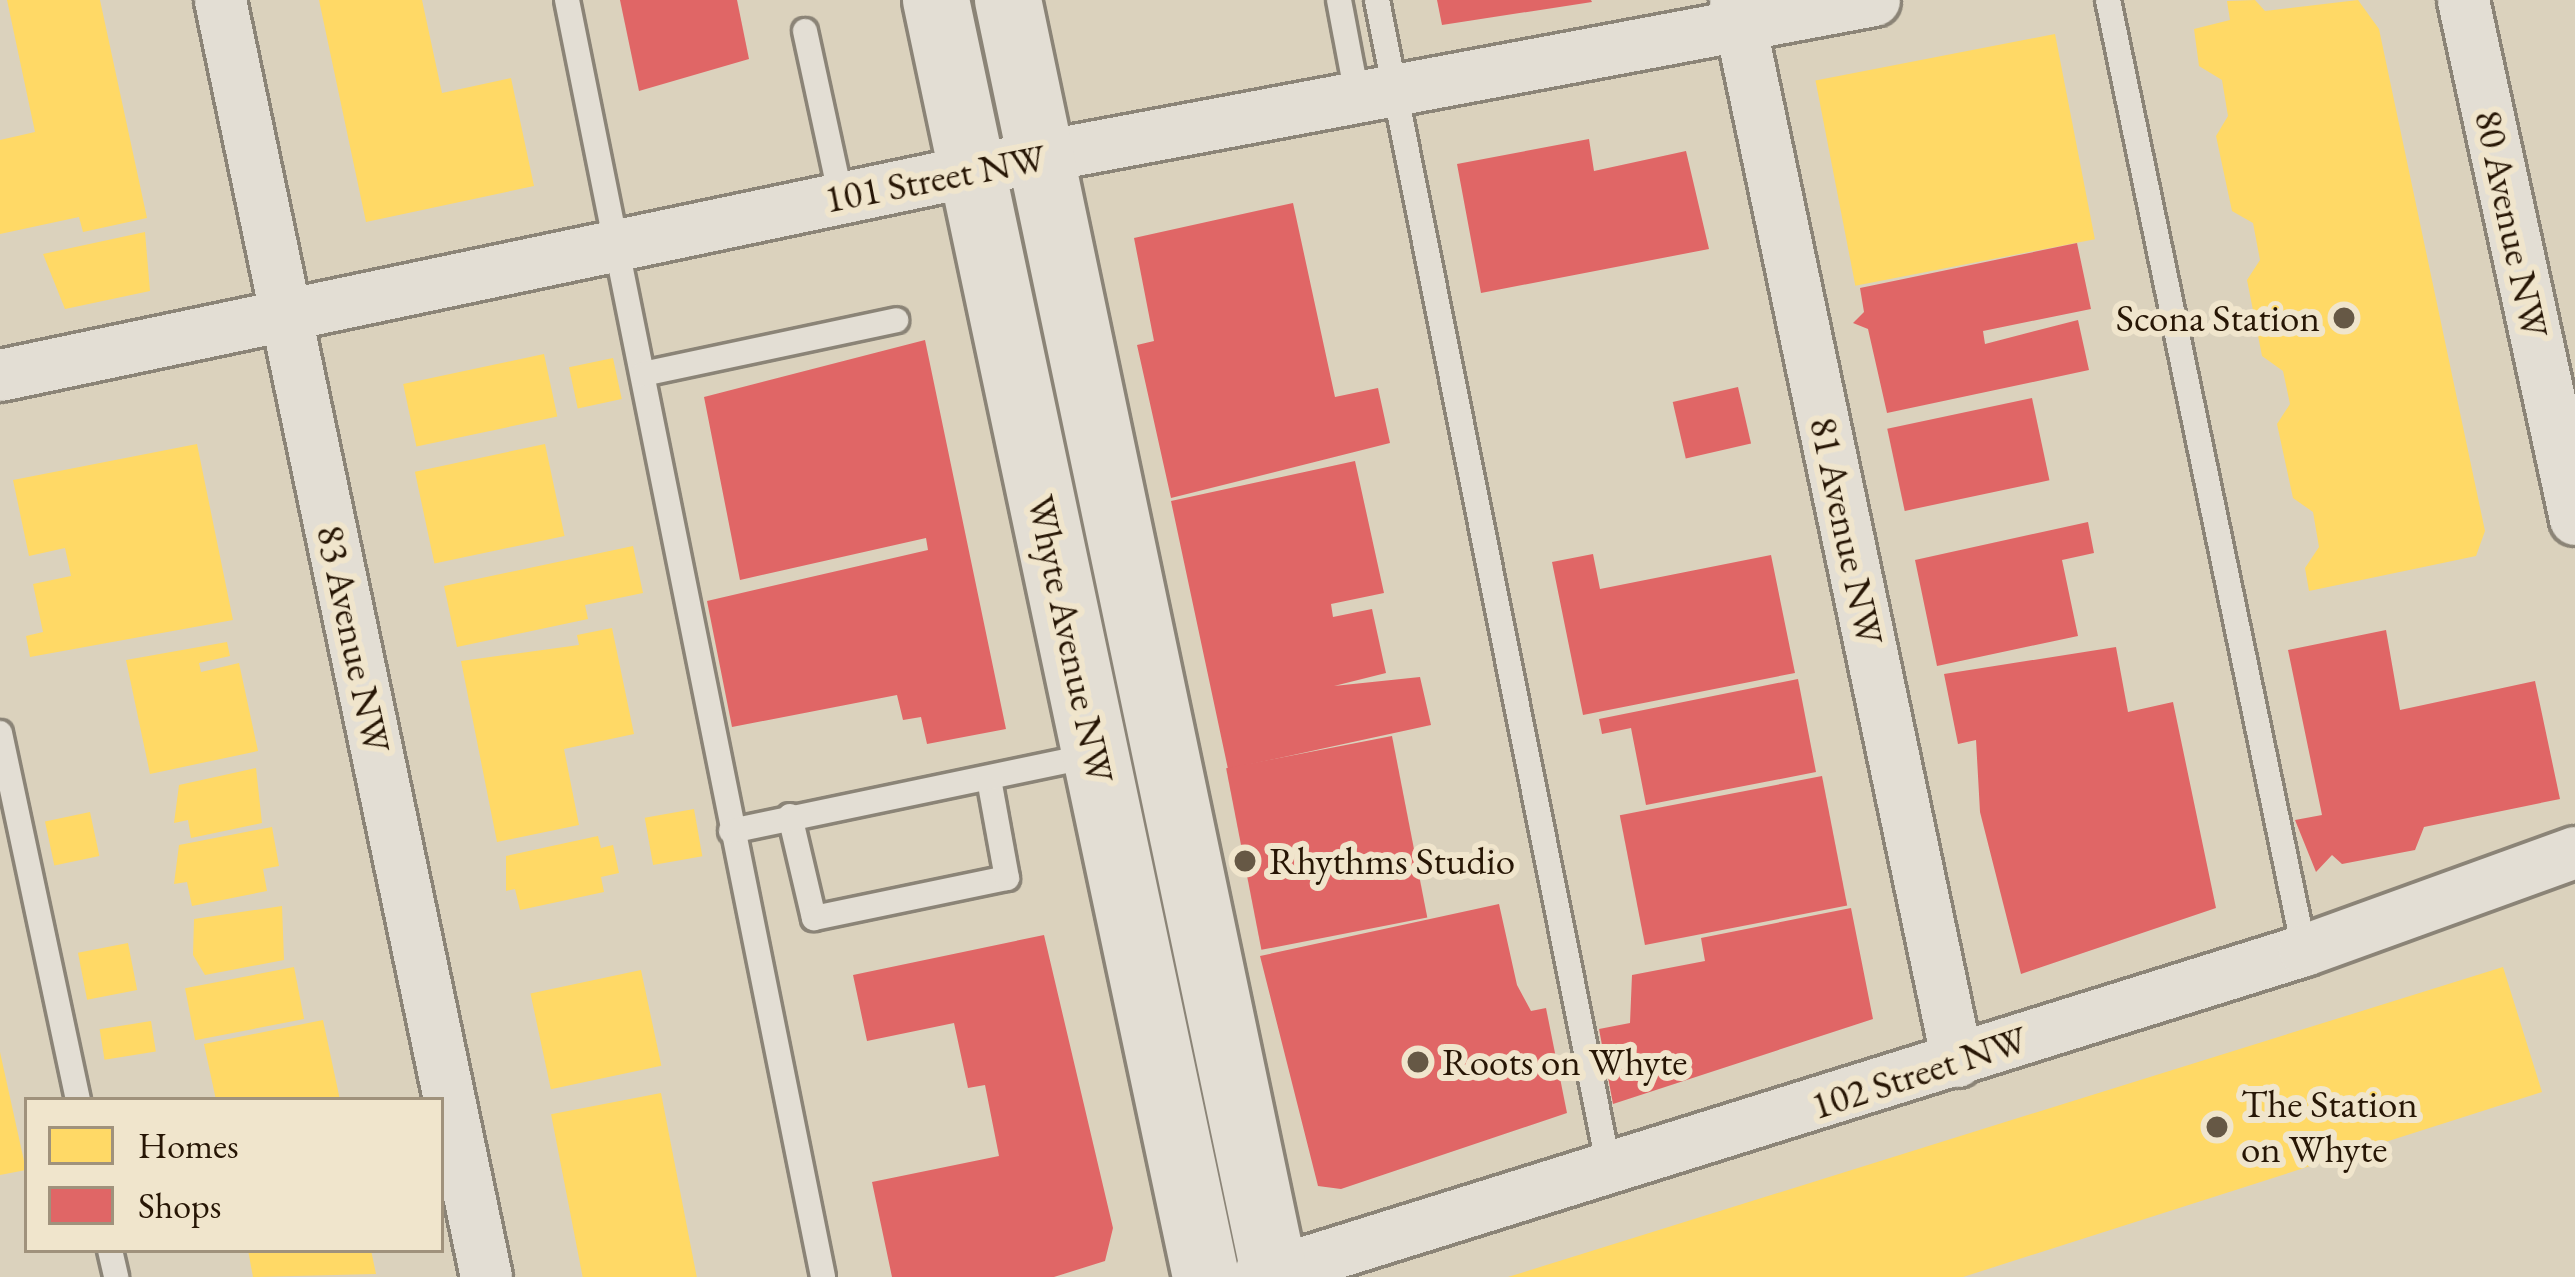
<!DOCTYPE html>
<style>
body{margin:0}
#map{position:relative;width:2575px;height:1277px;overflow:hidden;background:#dbd2bd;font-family:"EB Garamond",serif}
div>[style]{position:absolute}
.homes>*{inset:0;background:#ffd966;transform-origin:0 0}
.shops>*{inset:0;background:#e06666;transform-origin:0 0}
.roads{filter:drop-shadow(3px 0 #8b8477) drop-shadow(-3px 0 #8b8477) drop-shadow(0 3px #8b8477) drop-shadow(0 -3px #8b8477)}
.lane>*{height:24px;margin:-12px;padding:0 12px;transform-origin:12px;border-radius:12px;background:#e3ded4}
.street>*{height:51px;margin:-25.5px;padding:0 25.5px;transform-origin:25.5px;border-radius:25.5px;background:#e3ded4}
.secondary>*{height:66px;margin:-33px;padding:0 33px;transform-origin:33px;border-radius:33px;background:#e3ded4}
.dots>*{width:33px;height:33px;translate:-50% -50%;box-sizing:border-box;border:6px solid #f0e5cc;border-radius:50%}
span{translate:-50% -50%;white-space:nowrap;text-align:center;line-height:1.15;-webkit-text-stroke:12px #f0e5cc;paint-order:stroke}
.street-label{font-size:39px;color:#271605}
.poi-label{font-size:39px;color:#271605}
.right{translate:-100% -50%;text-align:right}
.left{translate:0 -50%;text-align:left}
.legend{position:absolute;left:24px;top:1097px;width:420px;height:156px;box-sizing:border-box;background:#f0e5cc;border:3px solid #a0927c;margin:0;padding:15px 21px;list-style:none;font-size:36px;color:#271605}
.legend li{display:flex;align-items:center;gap:24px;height:60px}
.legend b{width:60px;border:3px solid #a0927c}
</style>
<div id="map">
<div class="homes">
<i style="clip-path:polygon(7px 0,100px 0,147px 218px,83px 232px,79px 217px,0 234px,0 140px,35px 132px)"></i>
<i style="clip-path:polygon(319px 0,422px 0,442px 93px,511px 78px,534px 186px,366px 222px)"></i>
<i style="clip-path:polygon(2255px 0,2265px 11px,2358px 0,2379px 29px,2485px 531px,2476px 556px,2309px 591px,2305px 568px,2319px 547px,2313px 512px,2293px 498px,2277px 424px,2290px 404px,2283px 371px,2262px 356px,2247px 280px,2260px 260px,2253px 223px,2232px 211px,2216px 136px,2228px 116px,2222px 80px,2199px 66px,2194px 29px,2230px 20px,2227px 1px)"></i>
<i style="left:2055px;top:34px;width:209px;height:244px;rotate:79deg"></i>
<i style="clip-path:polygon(145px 232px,150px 291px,65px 309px,43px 254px)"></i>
<i style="left:544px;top:354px;width:64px;height:144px;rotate:78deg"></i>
<i style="left:613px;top:358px;width:42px;height:45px;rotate:78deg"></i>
<i style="clip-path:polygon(197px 444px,233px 620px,30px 657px,26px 636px,43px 632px,33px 584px,71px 576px,65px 548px,29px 556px,13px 480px)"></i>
<i style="left:545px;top:444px;width:94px;height:133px;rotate:78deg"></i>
<i style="clip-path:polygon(633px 546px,643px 593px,585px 605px,588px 619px,457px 647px,444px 586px)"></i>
<i style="clip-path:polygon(612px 628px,634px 734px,564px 749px,579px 825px,497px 842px,461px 661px,579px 645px,577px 635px)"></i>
<i style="clip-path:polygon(227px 642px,230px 656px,199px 663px,201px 672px,239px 663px,258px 751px,150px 774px,126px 660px)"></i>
<i style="clip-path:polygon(256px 768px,262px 823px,191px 838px,188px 820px,174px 823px,179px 785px)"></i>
<i style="left:694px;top:809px;width:48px;height:50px;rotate:80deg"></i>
<i style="left:90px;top:812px;width:45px;height:46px;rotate:78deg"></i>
<i style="clip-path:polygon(272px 827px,279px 866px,263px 869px,267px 891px,192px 906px,187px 882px,174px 884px,179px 845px)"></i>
<i style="clip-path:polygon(598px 836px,601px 848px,613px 845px,619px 873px,601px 877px,604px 892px,520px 910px,515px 889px,506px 891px,506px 856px)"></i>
<i style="clip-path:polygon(282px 906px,284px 960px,205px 975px,193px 955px,194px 919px)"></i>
<i style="left:128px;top:943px;width:48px;height:51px;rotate:79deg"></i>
<i style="left:294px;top:967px;width:53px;height:111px;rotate:79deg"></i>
<i style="clip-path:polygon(2503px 967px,2542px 1092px,1963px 1277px,1508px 1277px)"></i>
<i style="left:641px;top:970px;width:98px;height:113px;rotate:78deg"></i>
<i style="clip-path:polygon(323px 1020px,340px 1100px,216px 1100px,204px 1044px)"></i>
<i style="left:151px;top:1021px;width:31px;height:52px;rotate:81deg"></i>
<i style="clip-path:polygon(0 1052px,26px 1170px,0 1175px)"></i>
<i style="left:661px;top:1093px;width:188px;height:112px;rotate:79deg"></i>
<i style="clip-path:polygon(248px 1250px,371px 1250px,376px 1274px,253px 1277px)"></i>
</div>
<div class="shops">
<i style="clip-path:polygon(620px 0,737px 0,749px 59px,639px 91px)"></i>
<i style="clip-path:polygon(1437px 0,1591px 0,1592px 2px,1442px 25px)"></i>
<i style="clip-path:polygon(1589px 139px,1594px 171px,1686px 151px,1709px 249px,1481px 293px,1457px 164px)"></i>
<i style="clip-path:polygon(1293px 203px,1335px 397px,1378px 388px,1390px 443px,1171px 498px,1137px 345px,1154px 341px,1134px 238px)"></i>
<i style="clip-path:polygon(2077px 243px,2091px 309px,1983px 331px,1985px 344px,2078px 320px,2089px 370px,1887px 413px,1868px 329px,1853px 323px,1864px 312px,1860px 288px)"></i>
<i style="clip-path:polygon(925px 340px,1006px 729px,927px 744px,921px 717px,903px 720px,897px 695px,732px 727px,707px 601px,928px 550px,926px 538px,740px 580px,704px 397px)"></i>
<i style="left:1738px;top:387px;width:58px;height:67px;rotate:77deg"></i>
<i style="left:2032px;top:398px;width:84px;height:148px;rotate:78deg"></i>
<i style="clip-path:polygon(1355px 461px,1384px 593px,1331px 604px,1333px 617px,1372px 609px,1386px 673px,1334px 686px,1420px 677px,1431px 725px,1228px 769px,1171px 501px)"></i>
<i style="clip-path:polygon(2088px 522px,2094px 553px,2062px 560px,2078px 636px,1937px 666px,1915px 560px)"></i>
<i style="clip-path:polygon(1593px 554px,1600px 589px,1771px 555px,1795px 673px,1583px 715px,1552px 562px)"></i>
<i style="clip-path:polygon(2386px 630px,2400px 710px,2535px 681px,2560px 799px,2424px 827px,2415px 850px,2342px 864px,2332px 855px,2316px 872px,2295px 820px,2322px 815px,2288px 650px)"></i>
<i style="clip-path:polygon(2116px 647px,2128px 712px,2173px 702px,2216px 908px,2021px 974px,1980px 812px,1976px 740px,1958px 744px,1944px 674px)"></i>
<i style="clip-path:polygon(1798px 679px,1816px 772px,1646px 805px,1631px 728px,1602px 734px,1599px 719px)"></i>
<i style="left:1392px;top:736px;width:185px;height:169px;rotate:79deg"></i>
<i style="left:1822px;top:776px;width:132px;height:206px;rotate:79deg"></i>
<i style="clip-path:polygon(1499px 904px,1517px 985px,1531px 1011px,1546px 1008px,1567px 1113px,1341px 1189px,1318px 1186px,1260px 956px)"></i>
<i style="clip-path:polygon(1851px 908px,1873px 1019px,1613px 1104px,1599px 1029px,1630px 1023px,1632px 975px,1705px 961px,1701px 938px)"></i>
<i style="clip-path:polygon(1044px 935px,1113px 1228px,1105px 1261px,1054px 1277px,892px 1277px,872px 1182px,999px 1156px,985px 1085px,968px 1088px,954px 1023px,867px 1041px,853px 975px)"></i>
</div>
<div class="roads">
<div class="lane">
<i style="left:567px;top:0;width:1302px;rotate:78.66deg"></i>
<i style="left:1339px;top:0;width:97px;rotate:79.3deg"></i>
<i style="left:1377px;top:0;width:1192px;rotate:78.77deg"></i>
<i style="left:2108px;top:0;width:970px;rotate:78.34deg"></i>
<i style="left:805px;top:31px;width:171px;rotate:77.8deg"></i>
<i style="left:643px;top:374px;width:259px;rotate:-12deg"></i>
<i style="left:0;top:733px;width:375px;rotate:78deg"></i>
<i style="left:790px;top:816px;width:105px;rotate:76.8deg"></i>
<i style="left:814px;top:918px;width:197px;rotate:-11.7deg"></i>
<i style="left:1007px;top:878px;width:101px;rotate:-100.3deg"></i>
<i style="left:731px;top:831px;width:368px;rotate:-11.8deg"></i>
<i style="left:110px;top:1250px;width:28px;rotate:77deg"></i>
</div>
<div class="street">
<i style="left:220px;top:0;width:1304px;rotate:78.23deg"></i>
<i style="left:1735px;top:0;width:1084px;rotate:78.18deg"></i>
<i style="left:2463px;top:0;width:531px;rotate:77.82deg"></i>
<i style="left:0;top:375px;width:1038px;rotate:-11.89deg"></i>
<i style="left:1016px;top:161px;width:873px;rotate:-10.63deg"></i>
<i style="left:1257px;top:1277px;width:1097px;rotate:-17.34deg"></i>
<i style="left:2304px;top:950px;width:288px;rotate:-19.9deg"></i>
</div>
<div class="secondary">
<i style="left:936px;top:0;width:1305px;rotate:78.06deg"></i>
<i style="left:1008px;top:0;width:1305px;rotate:78.19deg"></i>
</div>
</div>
<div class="dots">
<i style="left:2344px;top:318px;background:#665845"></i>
<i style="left:1245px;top:861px;background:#665845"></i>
<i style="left:1418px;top:1062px;background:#665845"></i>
<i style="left:2217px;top:1127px;background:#665845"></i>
</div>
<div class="street-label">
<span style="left:935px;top:179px;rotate:-11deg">101 Street NW</span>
<span style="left:2511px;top:224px;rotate:78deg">80 Avenue NW</span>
<span style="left:1846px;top:531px;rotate:78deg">81 Avenue NW</span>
<span style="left:353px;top:639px;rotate:78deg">83 Avenue NW</span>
<span style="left:1070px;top:639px;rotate:78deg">Whyte Avenue NW</span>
<span style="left:1919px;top:1073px;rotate:-18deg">102 Street NW</span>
</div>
<div class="poi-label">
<span class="right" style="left:2320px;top:318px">Scona Station</span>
<span class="left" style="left:1269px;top:861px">Rhythms Studio</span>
<span class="left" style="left:1442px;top:1062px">Roots on Whyte</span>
<span class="left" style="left:2241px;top:1127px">The Station<br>on Whyte</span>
</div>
<ul class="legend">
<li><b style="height:33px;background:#ffd966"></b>Homes</li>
<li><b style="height:33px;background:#e06666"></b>Shops</li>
</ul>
</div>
